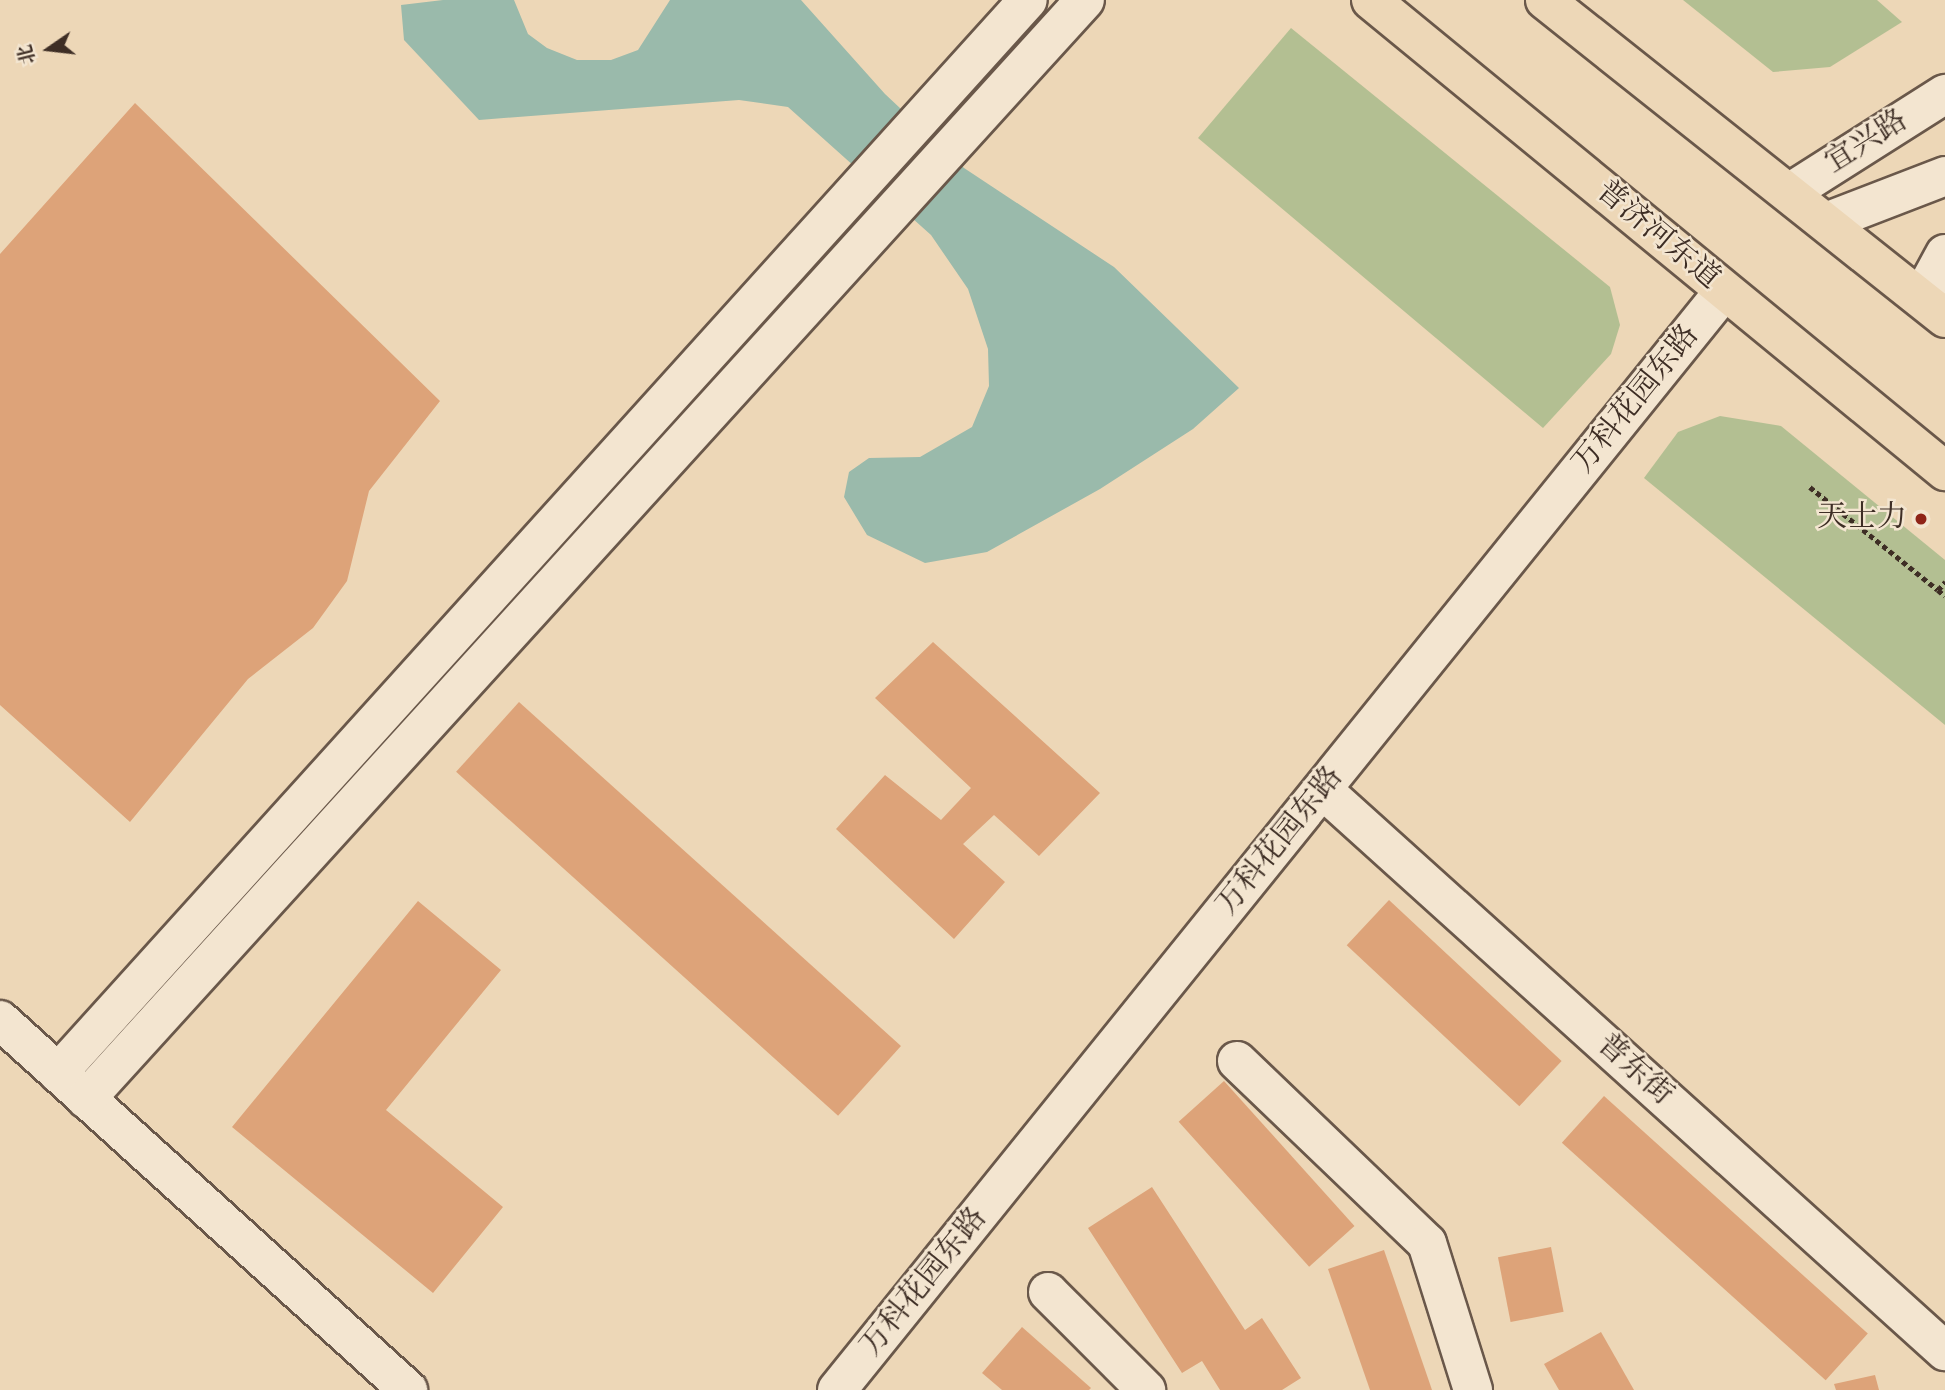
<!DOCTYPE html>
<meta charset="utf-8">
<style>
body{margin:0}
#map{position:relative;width:1945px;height:1390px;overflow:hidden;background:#edd7b7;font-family:"Sorts Mill Goudy","Noto Serif SC",serif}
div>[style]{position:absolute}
.green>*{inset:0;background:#b3bf92}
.water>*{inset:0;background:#9abaab}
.building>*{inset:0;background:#dda379;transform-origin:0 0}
.path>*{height:4.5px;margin-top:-2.25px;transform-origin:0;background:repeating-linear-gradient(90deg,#3e2e25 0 5px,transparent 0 8.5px)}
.roads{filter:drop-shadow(2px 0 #6a584a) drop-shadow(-2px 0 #6a584a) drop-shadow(0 2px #6a584a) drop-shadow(0 -2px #6a584a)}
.minor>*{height:38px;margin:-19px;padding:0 19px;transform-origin:19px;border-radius:19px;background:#f3e5d0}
.major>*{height:38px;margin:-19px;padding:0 19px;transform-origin:19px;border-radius:19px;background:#edd7b7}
.dots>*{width:19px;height:19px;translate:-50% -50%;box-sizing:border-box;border:4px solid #f3e5d0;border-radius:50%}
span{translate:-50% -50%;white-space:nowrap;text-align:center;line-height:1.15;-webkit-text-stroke:5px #f3e5d0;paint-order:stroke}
.street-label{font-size:30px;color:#3e2e25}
.poi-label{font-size:30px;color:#3e2e25}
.right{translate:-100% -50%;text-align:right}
.north{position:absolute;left:14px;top:14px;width:70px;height:70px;-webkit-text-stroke:5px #f3e5d0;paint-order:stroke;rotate:256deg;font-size:19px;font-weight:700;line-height:28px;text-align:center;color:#3e2e25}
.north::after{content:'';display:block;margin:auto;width:24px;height:32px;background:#3e2e25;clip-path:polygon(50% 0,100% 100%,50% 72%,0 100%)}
</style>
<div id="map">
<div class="green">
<i style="clip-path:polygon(1683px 0,1877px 0,1902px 22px,1830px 67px,1773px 72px)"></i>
<i style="clip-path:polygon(1291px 28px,1610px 287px,1620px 325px,1611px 354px,1543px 428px,1198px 138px)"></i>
<i style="clip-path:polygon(1720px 416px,1781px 426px,1945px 560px,1945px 725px,1644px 478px,1678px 432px)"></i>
</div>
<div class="water">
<i style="clip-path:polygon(443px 0,514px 0,528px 34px,547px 48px,577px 60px,611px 60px,638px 50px,670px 0,801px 0,885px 94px,964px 168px,1114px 267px,1239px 388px,1193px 429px,1100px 489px,987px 552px,925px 563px,867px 535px,844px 497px,849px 472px,869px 458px,920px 457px,972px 427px,989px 386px,988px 349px,968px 289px,931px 235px,788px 107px,739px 100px,479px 120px,404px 40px,401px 5px)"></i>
</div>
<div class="building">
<i style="clip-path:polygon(135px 103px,440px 401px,369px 491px,347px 581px,313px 628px,248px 679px,130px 822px,0 705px,0 254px)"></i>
<i style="clip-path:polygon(933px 642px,1100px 793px,1039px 856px,994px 815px,963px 844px,1005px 882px,954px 939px,836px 829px,885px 775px,941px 820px,971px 788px,875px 698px)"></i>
<i style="left:519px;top:702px;width:514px;height:94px;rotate:42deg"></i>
<i style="left:1389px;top:900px;width:236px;height:62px;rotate:43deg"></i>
<i style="clip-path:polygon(418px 901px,501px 970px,386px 1110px,503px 1207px,433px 1293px,232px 1127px)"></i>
<i style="left:1224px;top:1081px;width:195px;height:61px;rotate:48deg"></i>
<i style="left:1604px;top:1096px;width:355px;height:63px;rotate:42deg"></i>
<i style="clip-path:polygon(1152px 1187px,1245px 1330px,1262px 1318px,1301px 1378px,1282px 1390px,1220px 1390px,1202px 1361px,1182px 1373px,1088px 1228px)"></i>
<i style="left:1551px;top:1247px;width:66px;height:54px;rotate:79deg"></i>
<i style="clip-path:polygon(1384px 1250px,1432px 1390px,1370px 1390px,1328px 1269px)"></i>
<i style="clip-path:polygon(1022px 1327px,1091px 1388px,1089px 1390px,1002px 1390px,982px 1373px)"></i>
<i style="clip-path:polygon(1601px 1332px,1634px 1390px,1559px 1390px,1544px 1364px)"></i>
<i style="clip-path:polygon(1875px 1375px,1879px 1390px,1836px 1390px,1834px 1384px)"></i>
</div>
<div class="path">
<i style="left:1810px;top:487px;width:164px;rotate:38.8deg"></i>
<i style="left:1938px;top:590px;width:11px;rotate:-49deg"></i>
<i style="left:1938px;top:590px;width:9px;rotate:41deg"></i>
</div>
<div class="roads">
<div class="minor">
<i style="left:1789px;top:193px;width:185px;rotate:-32.4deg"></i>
<i style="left:1826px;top:222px;width:128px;rotate:-21.1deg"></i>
<i style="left:1921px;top:298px;width:50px;rotate:-61.4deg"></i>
<i style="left:1323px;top:790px;width:838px;rotate:42.05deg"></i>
<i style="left:0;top:1020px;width:551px;rotate:42.2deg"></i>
<i style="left:1237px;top:1061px;width:263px;rotate:43.8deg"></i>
<i style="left:1427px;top:1243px;width:154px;rotate:72.6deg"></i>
<i style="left:58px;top:1073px;width:1446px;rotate:-47.89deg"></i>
<i style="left:86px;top:1099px;width:1485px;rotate:-47.73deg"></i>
<i style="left:1048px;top:1292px;width:139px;rotate:45deg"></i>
<i style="left:837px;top:1390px;width:1412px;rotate:-51.09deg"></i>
</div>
<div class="major">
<i style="left:1371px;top:0;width:743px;rotate:39.37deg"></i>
<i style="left:1545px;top:0;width:511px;rotate:38.48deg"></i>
</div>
</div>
<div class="dots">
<i style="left:1921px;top:519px;background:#8f2418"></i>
</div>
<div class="street-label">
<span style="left:1867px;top:143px;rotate:-32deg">宜兴路</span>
<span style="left:1657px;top:236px;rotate:40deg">普济河东道</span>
<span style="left:1637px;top:400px;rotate:-51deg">万科花园东路</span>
<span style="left:1281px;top:842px;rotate:-51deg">万科花园东路</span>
<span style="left:1634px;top:1071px;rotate:42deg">普东街</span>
<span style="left:925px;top:1283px;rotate:-51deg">万科花园东路</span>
</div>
<div class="poi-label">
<span class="right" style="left:1907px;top:519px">天士力</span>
</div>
<div class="north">北</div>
</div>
